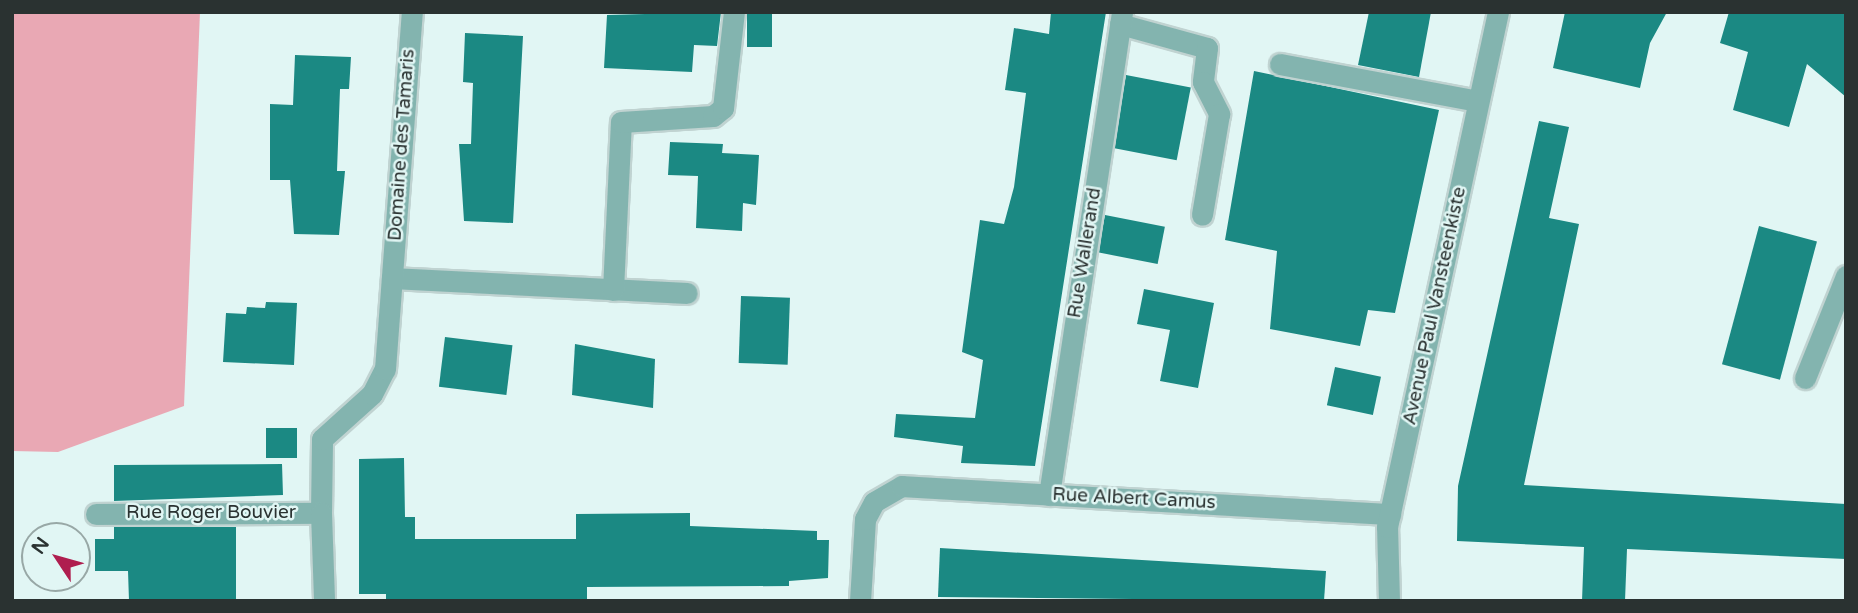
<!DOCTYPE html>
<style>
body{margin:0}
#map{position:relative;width:1858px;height:613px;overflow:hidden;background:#e1f6f4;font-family:"Varela Round",sans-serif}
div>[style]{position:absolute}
.green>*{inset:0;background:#e9a8b4}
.building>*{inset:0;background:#1b8983;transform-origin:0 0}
.roads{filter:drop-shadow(2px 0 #c0d3d1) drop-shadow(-2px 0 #c0d3d1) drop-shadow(0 2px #c0d3d1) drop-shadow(0 -2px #c0d3d1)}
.minor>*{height:21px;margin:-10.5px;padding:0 10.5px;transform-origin:10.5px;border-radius:10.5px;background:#83b4af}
span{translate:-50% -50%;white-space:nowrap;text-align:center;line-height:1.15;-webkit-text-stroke:5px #e1f6f4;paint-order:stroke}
.street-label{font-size:19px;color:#2a3231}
.frame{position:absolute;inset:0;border:14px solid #2a3231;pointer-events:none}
.north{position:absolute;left:21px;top:522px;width:70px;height:70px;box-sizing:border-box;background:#e1f6f4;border:2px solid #98a8a6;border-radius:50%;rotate:306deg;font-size:19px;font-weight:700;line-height:28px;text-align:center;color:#2a3231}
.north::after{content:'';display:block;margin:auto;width:24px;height:32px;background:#af1e4f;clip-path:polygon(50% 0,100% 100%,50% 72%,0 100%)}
</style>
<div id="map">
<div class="green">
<i style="clip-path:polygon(12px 12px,200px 12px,184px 406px,58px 452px,12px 451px)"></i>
</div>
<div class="building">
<i style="clip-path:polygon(721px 12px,717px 46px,694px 45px,692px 72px,604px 68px,607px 15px)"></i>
<i style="left:747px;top:12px;width:25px;height:35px"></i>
<i style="clip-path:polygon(1051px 12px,1106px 12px,1035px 466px,961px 463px,963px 446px,894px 437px,896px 414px,975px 418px,983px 360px,962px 352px,980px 220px,1004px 224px,1014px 187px,1026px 93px,1005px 90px,1014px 28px,1049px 34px)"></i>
<i style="clip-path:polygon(1369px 12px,1431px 12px,1419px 77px,1358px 65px)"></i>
<i style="clip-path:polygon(1565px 12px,1667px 12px,1650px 43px,1640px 88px,1553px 68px)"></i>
<i style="clip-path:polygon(1729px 12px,1846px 12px,1846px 97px,1807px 64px,1789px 127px,1733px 110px,1748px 52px,1720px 43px)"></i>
<i style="clip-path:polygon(465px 33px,523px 36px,513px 223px,464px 221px,459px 144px,471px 144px,473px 83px,463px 82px)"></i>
<i style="clip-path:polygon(295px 55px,351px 57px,349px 89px,340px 89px,337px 171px,345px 171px,339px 235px,294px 234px,290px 180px,270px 180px,270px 104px,293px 105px)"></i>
<i style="clip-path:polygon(1254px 71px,1439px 110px,1395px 313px,1368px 310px,1360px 346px,1270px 329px,1277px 251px,1225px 240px)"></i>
<i style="left:1126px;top:75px;width:66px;height:74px;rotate:11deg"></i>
<i style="clip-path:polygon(1539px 121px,1569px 127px,1549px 218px,1579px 224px,1524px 485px,1846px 504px,1846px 559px,1627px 549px,1625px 601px,1582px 601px,1584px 547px,1457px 541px,1458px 486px)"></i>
<i style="clip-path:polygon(670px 142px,723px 144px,722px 153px,759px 155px,756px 205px,743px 203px,742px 231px,696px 228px,698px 176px,668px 175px)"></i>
<i style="left:1105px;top:215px;width:61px;height:38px;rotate:11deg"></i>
<i style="left:1759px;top:226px;width:60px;height:143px;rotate:15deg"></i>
<i style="clip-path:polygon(1144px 289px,1214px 303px,1198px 388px,1160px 381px,1170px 330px,1137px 324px)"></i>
<i style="left:741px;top:296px;width:49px;height:67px;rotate:2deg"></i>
<i style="clip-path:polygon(266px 302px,297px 303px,294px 365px,223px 362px,226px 313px,246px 314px,247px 307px,265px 308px)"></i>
<i style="left:445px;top:337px;width:68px;height:50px;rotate:7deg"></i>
<i style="clip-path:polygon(575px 344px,655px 359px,653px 408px,572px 395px)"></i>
<i style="left:1335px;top:367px;width:47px;height:39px;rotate:12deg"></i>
<i style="left:266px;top:428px;width:31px;height:30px"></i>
<i style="clip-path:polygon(404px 458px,405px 517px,415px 517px,415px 539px,576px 539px,576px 514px,690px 513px,690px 526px,817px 531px,817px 540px,829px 540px,828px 578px,789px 581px,789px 586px,587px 587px,587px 599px,386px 600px,386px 594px,359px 594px,359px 459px)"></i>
<i style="clip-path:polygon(282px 464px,283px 495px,114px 501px,114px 465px)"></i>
<i style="clip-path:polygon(114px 527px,236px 527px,236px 601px,129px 601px,128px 571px,95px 571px,95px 539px,114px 539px)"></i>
<i style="clip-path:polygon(940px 548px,1326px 571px,1324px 601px,938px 597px)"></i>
</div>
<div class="roads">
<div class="minor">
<i style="left:1120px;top:24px;width:90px;rotate:15.4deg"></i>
<i style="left:1207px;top:48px;width:34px;rotate:97deg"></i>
<i style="left:1203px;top:82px;width:36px;rotate:63deg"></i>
<i style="left:1219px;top:114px;width:102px;rotate:99.6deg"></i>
<i style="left:1280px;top:64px;width:201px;rotate:10.6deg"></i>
<i style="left:392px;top:278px;width:295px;rotate:2.9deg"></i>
<i style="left:613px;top:290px;width:168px;rotate:-87.3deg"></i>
<i style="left:621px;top:122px;width:92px;rotate:-3.7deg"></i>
<i style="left:713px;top:116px;width:13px;rotate:-39deg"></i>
<i style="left:723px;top:108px;width:97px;rotate:-83.5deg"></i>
<i style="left:1805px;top:378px;width:110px;rotate:-68.1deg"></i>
<i style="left:1049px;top:495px;width:488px;rotate:-81.4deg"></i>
<i style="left:321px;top:513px;width:74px;rotate:-89.2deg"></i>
<i style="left:322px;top:439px;width:67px;rotate:-42deg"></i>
<i style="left:372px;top:394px;width:28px;rotate:-63deg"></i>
<i style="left:385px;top:369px;width:358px;rotate:-85.7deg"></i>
<i style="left:96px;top:514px;width:225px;rotate:-0.3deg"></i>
<i style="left:321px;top:513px;width:88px;rotate:88deg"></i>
<i style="left:860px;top:601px;width:82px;rotate:-86.5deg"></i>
<i style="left:865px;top:519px;width:19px;rotate:-62deg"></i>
<i style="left:874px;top:502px;width:32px;rotate:-30deg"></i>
<i style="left:902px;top:486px;width:489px;rotate:3.3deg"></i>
<i style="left:1389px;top:601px;width:74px;rotate:-91.5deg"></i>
<i style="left:1387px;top:527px;width:527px;rotate:-77.84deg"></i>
</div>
</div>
<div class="street-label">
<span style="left:402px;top:145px;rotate:-86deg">Domaine des Tamaris</span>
<span style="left:1085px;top:253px;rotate:-81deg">Rue Wallerand</span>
<span style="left:1435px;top:306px;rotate:-78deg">Avenue Paul Vansteenkiste</span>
<span style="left:1134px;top:499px;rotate:3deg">Rue Albert Camus</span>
<span style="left:211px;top:513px">Rue Roger Bouvier</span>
</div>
<div class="frame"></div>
<div class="north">N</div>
</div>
